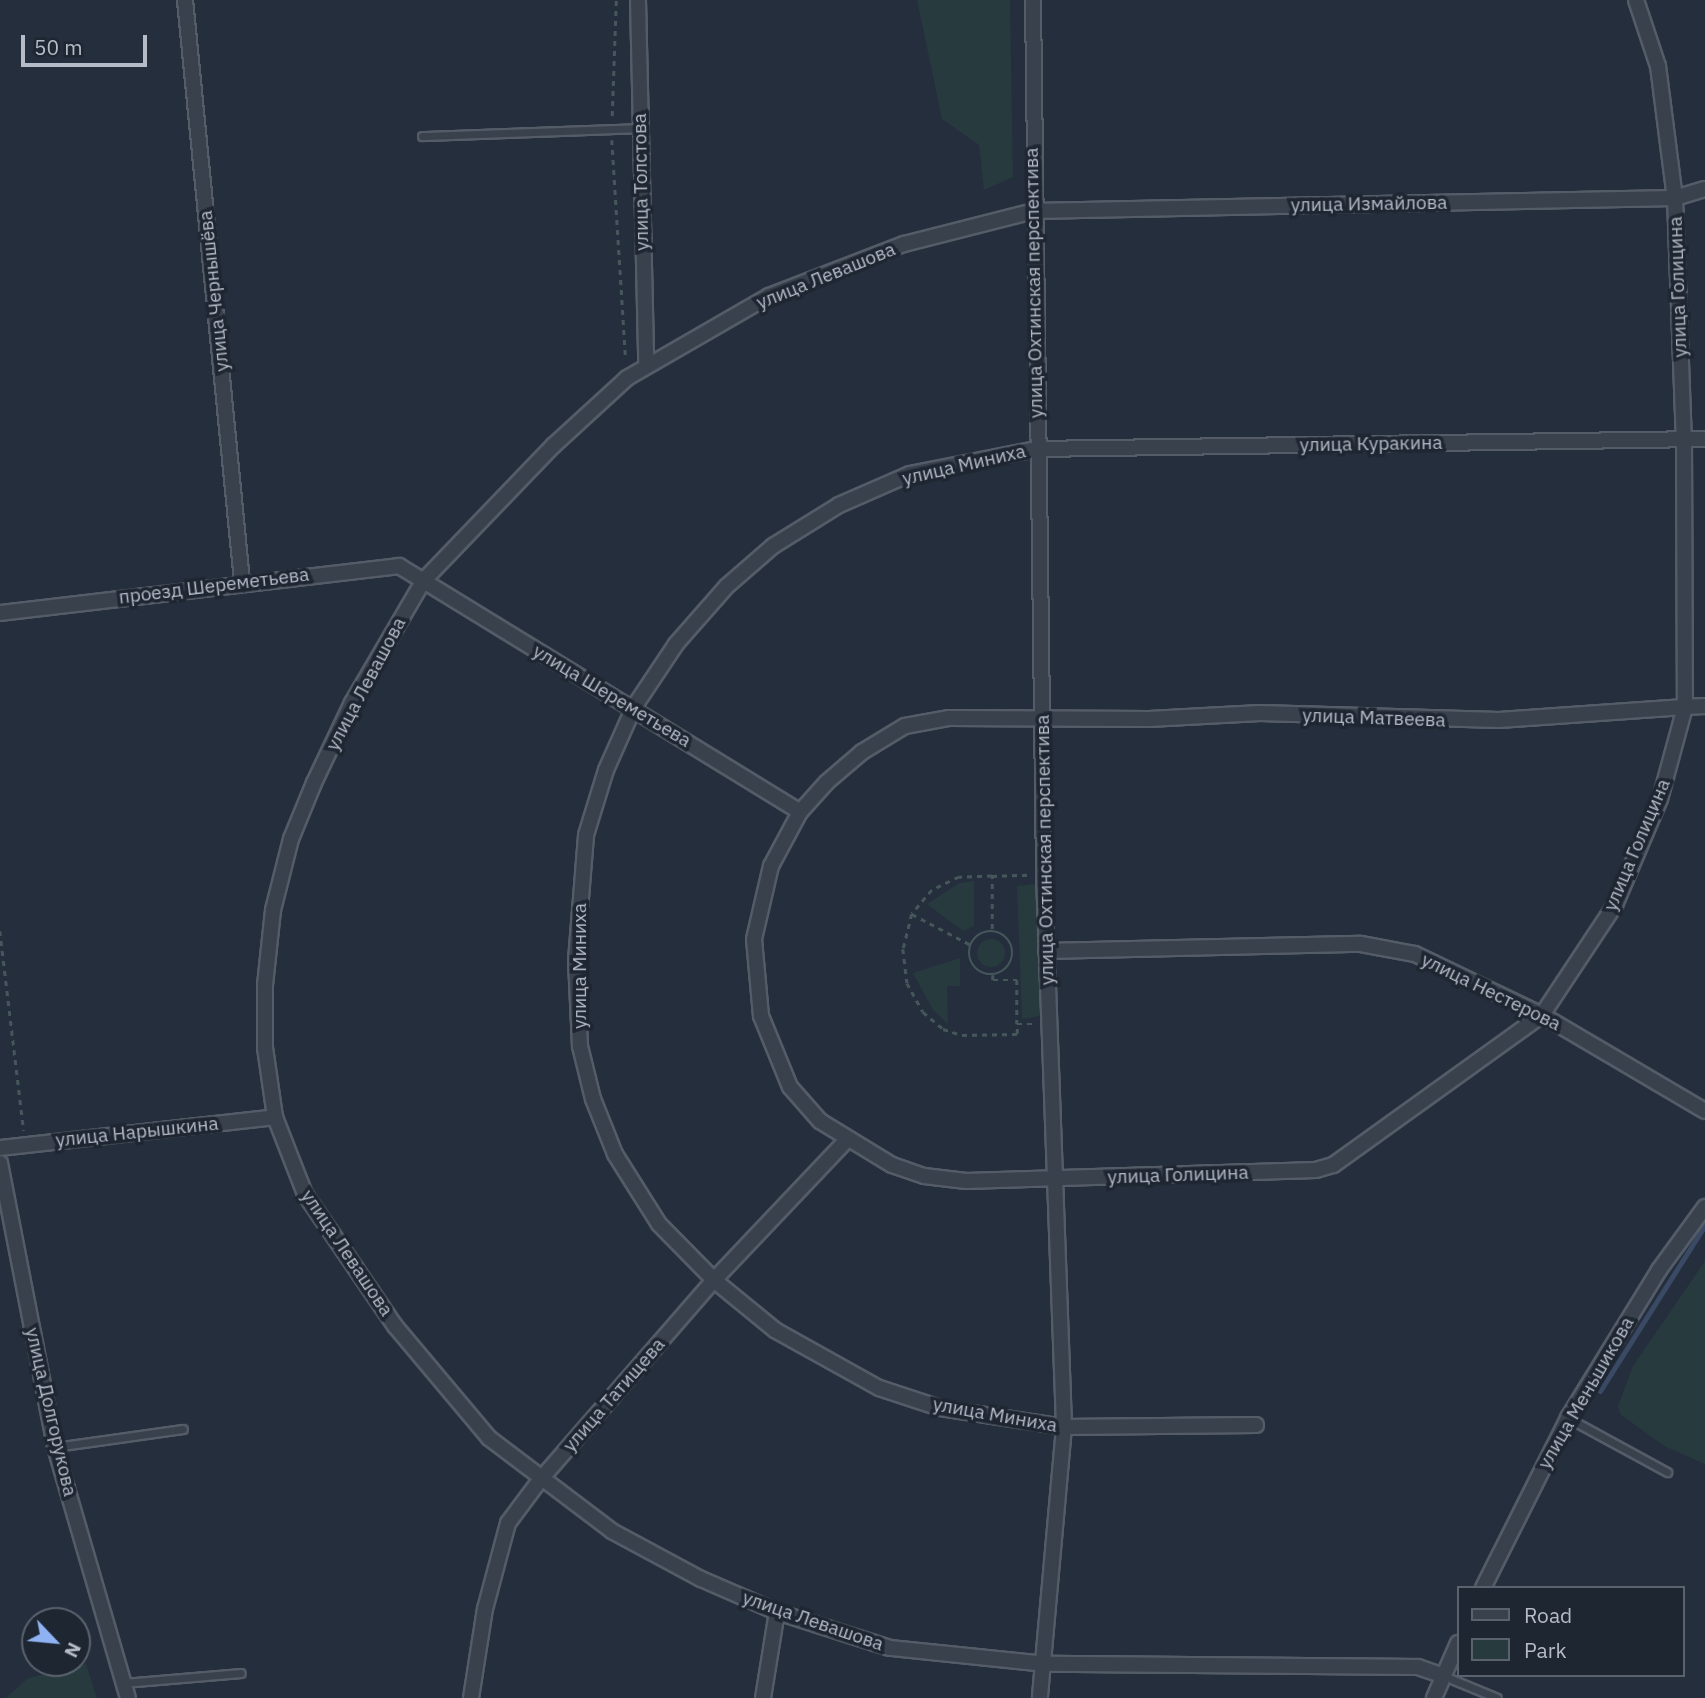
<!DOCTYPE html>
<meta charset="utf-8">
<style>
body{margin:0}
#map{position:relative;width:1705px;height:1698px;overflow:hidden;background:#252e3d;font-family:"IBM Plex Sans",sans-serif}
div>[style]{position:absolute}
.green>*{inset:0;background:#273a3e}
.round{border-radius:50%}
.stream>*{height:5px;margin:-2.5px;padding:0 2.5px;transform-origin:2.5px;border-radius:2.5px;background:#3a4964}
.path>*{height:2.5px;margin-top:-1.25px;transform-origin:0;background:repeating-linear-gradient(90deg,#45575b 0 5px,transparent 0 10px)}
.path>.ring{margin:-1.25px;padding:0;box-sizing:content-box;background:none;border:2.5px solid #45575b;border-radius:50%}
.roads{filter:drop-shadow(2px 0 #545c68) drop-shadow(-2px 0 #545c68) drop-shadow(0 2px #545c68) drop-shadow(0 -2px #545c68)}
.service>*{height:7px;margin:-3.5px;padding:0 3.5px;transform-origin:3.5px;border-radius:3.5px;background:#39414d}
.minor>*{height:14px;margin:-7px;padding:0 7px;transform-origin:7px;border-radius:7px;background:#39414d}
span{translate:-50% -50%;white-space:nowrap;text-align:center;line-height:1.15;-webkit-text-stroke:7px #1e2632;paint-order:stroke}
.street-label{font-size:19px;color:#b5bcc8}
.legend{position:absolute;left:1457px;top:1586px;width:228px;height:91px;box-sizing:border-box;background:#1e2632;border:2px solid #5a626e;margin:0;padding:9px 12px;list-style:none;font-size:21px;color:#b5bcc8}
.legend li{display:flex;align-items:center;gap:14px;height:35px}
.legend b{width:35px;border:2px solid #5a626e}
.north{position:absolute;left:21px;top:1607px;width:70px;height:70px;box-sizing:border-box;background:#1e2632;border:2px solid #5a626e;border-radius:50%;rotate:116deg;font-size:19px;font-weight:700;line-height:28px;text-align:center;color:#b5bcc8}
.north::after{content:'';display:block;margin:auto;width:24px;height:32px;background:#8fb2f3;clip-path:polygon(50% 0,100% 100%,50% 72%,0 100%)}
.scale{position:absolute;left:21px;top:35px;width:126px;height:32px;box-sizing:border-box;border:4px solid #b5bcc8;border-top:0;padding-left:9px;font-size:21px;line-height:24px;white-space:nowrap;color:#b5bcc8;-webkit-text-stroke:5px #1e2632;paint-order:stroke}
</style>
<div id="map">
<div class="green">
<i style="clip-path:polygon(917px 0,1010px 0,1013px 177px,984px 190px,979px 145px,942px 119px)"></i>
<i style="clip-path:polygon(974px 881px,974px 926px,963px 931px,927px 904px,959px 883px)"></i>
<i style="clip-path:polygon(1034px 884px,1041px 889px,1044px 1015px,1022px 1019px,1017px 886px)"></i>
<i class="round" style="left:977px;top:939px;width:28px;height:28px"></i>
<i style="clip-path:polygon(960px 958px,960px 986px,947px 986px,948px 1024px,933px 1010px,913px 973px)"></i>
<i style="clip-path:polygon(1705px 1261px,1705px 1464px,1664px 1446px,1620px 1414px,1618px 1406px,1633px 1366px)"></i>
<i style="clip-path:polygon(86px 1664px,97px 1698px,6px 1698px,28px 1678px)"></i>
</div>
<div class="stream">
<i style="left:1600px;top:1391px;width:196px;rotate:-57.7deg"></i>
</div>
<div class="path">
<i style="left:612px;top:116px;width:116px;rotate:-88deg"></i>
<i style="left:612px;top:140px;width:220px;rotate:86.4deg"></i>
<i style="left:992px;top:876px;width:33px;rotate:178deg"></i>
<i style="left:959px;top:877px;width:30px;rotate:154deg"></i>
<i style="left:932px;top:890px;width:31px;rotate:130deg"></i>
<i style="left:912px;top:914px;width:36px;rotate:104deg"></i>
<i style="left:903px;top:949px;width:34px;rotate:83deg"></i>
<i style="left:907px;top:983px;width:33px;rotate:61deg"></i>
<i style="left:923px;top:1012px;width:26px;rotate:40deg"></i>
<i style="left:943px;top:1029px;width:20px;rotate:18deg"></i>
<i style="left:962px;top:1035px;width:55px;rotate:-1deg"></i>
<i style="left:1017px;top:1034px;width:10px;rotate:-90deg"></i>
<i style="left:912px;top:914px;width:67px;rotate:27.7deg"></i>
<i style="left:992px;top:929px;width:53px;rotate:-90deg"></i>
<i style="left:992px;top:876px;width:38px;rotate:-2deg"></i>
<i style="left:0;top:931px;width:201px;rotate:83.2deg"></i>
<i class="ring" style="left:969px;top:931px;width:41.5px;height:41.5px"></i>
<i style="left:993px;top:975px;width:5px;rotate:90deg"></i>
<i style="left:993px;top:980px;width:24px"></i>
<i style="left:1017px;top:980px;width:44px;rotate:90deg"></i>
<i style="left:1017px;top:1024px;width:18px"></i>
</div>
<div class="roads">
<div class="service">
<i style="left:422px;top:136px;width:217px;rotate:-2.1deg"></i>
<i style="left:1568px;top:1418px;width:113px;rotate:28.6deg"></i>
<i style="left:55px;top:1447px;width:129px;rotate:-8deg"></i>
<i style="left:1444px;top:1676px;width:57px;rotate:22.5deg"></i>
<i style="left:124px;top:1683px;width:117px;rotate:-4.9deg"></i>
</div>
<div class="minor">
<i style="left:185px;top:0;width:584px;rotate:84.4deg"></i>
<i style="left:638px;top:0;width:364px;rotate:88.7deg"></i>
<i style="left:1033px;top:0;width:875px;rotate:89.28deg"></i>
<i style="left:1044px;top:875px;width:552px;rotate:87.92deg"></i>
<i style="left:1064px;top:1427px;width:272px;rotate:95.1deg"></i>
<i style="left:1636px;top:0;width:70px;rotate:71.6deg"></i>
<i style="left:1658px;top:66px;width:133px;rotate:82.7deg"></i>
<i style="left:1675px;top:198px;width:242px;rotate:87.9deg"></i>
<i style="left:1684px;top:440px;width:267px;rotate:89.8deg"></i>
<i style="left:1685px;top:707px;width:95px;rotate:105.2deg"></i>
<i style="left:1660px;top:799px;width:115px;rotate:113deg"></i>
<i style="left:1615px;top:905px;width:132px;rotate:123.6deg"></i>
<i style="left:1542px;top:1015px;width:257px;rotate:144.3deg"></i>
<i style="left:1333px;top:1165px;width:18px;rotate:164deg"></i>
<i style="left:1316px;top:1170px;width:350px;rotate:178.2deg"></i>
<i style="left:966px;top:1181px;width:42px;rotate:-173.2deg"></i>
<i style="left:924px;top:1176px;width:34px;rotate:-161deg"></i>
<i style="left:892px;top:1165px;width:84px;rotate:-148.6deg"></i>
<i style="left:820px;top:1121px;width:45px;rotate:-131.4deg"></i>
<i style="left:790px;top:1087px;width:77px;rotate:-112.2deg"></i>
<i style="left:761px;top:1016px;width:77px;rotate:-95.2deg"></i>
<i style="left:754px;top:939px;width:75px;rotate:-76.9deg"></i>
<i style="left:771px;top:866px;width:61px;rotate:-61.8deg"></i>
<i style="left:800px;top:812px;width:40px;rotate:-48deg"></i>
<i style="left:827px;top:782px;width:46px;rotate:-40.6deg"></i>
<i style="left:862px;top:752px;width:50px;rotate:-31.2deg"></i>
<i style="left:905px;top:726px;width:45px;rotate:-10.3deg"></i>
<i style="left:949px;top:718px;width:200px;rotate:0.3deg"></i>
<i style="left:1149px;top:719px;width:111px;rotate:-3.1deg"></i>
<i style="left:1260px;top:713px;width:239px;rotate:1.7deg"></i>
<i style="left:1499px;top:720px;width:186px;rotate:-4deg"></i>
<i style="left:1685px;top:707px;width:20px;rotate:-3deg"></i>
<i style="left:0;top:613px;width:402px;rotate:-6.7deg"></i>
<i style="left:399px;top:566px;width:470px;rotate:31.5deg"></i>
<i style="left:1046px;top:951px;width:315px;rotate:-1.3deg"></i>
<i style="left:1361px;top:944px;width:55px;rotate:10.5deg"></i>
<i style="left:1415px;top:954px;width:141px;rotate:25.7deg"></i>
<i style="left:1542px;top:1015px;width:189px;rotate:30.5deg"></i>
<i style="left:0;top:1148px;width:277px;rotate:-6.4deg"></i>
<i style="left:0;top:1163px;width:289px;rotate:79deg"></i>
<i style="left:55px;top:1447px;width:261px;rotate:73.8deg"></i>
<i style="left:1256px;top:1425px;width:192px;rotate:179.4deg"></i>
<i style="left:1064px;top:1427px;width:125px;rotate:-171.3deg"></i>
<i style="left:940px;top:1408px;width:64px;rotate:-161.8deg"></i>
<i style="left:879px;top:1388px;width:119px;rotate:-150.9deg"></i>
<i style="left:775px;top:1330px;width:79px;rotate:-140.7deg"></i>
<i style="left:714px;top:1280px;width:78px;rotate:-134.5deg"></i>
<i style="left:659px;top:1224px;width:83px;rotate:-122.2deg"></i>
<i style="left:615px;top:1154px;width:59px;rotate:-111.8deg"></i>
<i style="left:593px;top:1099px;width:55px;rotate:-103.8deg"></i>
<i style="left:580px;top:1046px;width:86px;rotate:-92.7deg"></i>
<i style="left:576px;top:960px;width:125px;rotate:-85.4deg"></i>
<i style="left:586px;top:835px;width:68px;rotate:-72.9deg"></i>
<i style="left:606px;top:770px;width:69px;rotate:-66deg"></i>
<i style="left:634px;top:707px;width:76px;rotate:-56.3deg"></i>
<i style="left:676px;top:644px;width:77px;rotate:-48.7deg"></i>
<i style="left:727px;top:586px;width:61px;rotate:-41deg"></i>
<i style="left:773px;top:546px;width:78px;rotate:-31.8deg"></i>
<i style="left:839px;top:505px;width:77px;rotate:-23.6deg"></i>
<i style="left:910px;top:474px;width:128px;rotate:-11.2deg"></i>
<i style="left:1036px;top:449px;width:669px;rotate:-0.86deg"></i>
<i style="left:1483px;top:1588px;width:190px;rotate:-63.4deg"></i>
<i style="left:1568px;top:1418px;width:174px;rotate:-58.4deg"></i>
<i style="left:1659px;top:1270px;width:78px;rotate:-53.9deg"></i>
<i style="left:1444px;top:1676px;width:28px;rotate:-161deg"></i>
<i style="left:1418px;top:1667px;width:372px;rotate:-179.5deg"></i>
<i style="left:1046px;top:1664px;width:157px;rotate:-174.1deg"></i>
<i style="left:890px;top:1648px;width:119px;rotate:-162.3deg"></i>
<i style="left:777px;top:1612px;width:83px;rotate:-156.5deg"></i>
<i style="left:701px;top:1579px;width:101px;rotate:-151.7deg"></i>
<i style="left:612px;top:1531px;width:154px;rotate:-142.9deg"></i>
<i style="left:489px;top:1438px;width:146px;rotate:-130deg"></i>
<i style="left:395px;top:1326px;width:160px;rotate:-124.3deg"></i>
<i style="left:305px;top:1194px;width:83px;rotate:-111.3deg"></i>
<i style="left:275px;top:1117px;width:70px;rotate:-98.2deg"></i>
<i style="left:265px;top:1048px;width:63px;rotate:-90deg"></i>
<i style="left:265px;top:985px;width:75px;rotate:-83.9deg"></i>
<i style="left:273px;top:910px;width:73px;rotate:-75.8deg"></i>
<i style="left:291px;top:839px;width:61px;rotate:-67.7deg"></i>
<i style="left:314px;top:783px;width:89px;rotate:-64.6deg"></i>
<i style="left:352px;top:703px;width:143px;rotate:-59.7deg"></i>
<i style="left:424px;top:580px;width:187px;rotate:-46.1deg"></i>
<i style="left:554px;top:445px;width:99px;rotate:-42.5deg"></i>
<i style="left:627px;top:378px;width:164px;rotate:-30deg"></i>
<i style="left:769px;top:296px;width:145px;rotate:-21.1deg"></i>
<i style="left:904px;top:244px;width:133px;rotate:-14.3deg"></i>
<i style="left:1033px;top:211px;width:642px;rotate:-1.16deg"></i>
<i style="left:1675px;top:198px;width:31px;rotate:-17deg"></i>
<i style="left:471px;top:1698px;width:90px;rotate:-81.1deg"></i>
<i style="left:485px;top:1609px;width:89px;rotate:-75deg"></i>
<i style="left:508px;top:1523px;width:54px;rotate:-53.3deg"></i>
<i style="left:540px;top:1480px;width:265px;rotate:-49deg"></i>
<i style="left:714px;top:1280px;width:193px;rotate:-46.5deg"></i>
<i style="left:763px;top:1698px;width:87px;rotate:-80.8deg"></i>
<i style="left:1434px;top:1698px;width:60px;rotate:-66.4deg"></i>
</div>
</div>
<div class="street-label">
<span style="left:641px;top:182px;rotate:-91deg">улица Толстова</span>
<span style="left:1369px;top:204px;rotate:-1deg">улица Измайлова</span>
<span style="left:826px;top:276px;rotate:-22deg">улица Левашова</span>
<span style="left:1034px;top:283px;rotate:-91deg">улица Охтинская перспектива</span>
<span style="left:1678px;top:287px;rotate:-92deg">улица Голицина</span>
<span style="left:214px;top:291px;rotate:-96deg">улица Чернышёва</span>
<span style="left:1371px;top:444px;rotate:-1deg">улица Куракина</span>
<span style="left:964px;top:465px;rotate:-13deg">улица Миниха</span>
<span style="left:214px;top:586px;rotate:-7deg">проезд Шереметьева</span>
<span style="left:366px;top:684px;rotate:-62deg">улица Левашова</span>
<span style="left:612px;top:696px;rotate:31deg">улица Шереметьева</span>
<span style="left:1374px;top:718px;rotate:2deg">улица Матвеева</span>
<span style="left:1637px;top:845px;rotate:-67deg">улица Голицина</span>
<span style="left:1045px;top:850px;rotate:-91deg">улица Охтинская перспектива</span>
<span style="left:580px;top:966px;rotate:-90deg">улица Миниха</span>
<span style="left:1491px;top:992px;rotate:26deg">улица Нестерова</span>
<span style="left:137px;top:1132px;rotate:-6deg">улица Нарышкина</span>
<span style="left:1178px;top:1175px;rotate:-2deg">улица Голицина</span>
<span style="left:347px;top:1253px;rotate:56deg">улица Левашова</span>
<span style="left:1586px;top:1393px;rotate:-60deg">улица Меньшикова</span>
<span style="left:614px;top:1395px;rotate:-49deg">улица Татищева</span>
<span style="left:51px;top:1412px;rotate:77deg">улица Долгорукова</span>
<span style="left:995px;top:1415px;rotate:10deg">улица Миниха</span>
<span style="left:813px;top:1621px;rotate:19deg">улица Левашова</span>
</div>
<ul class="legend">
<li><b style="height:9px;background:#39414d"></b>Road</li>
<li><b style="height:19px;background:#273a3e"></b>Park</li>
</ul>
<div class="north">N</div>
<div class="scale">50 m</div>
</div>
